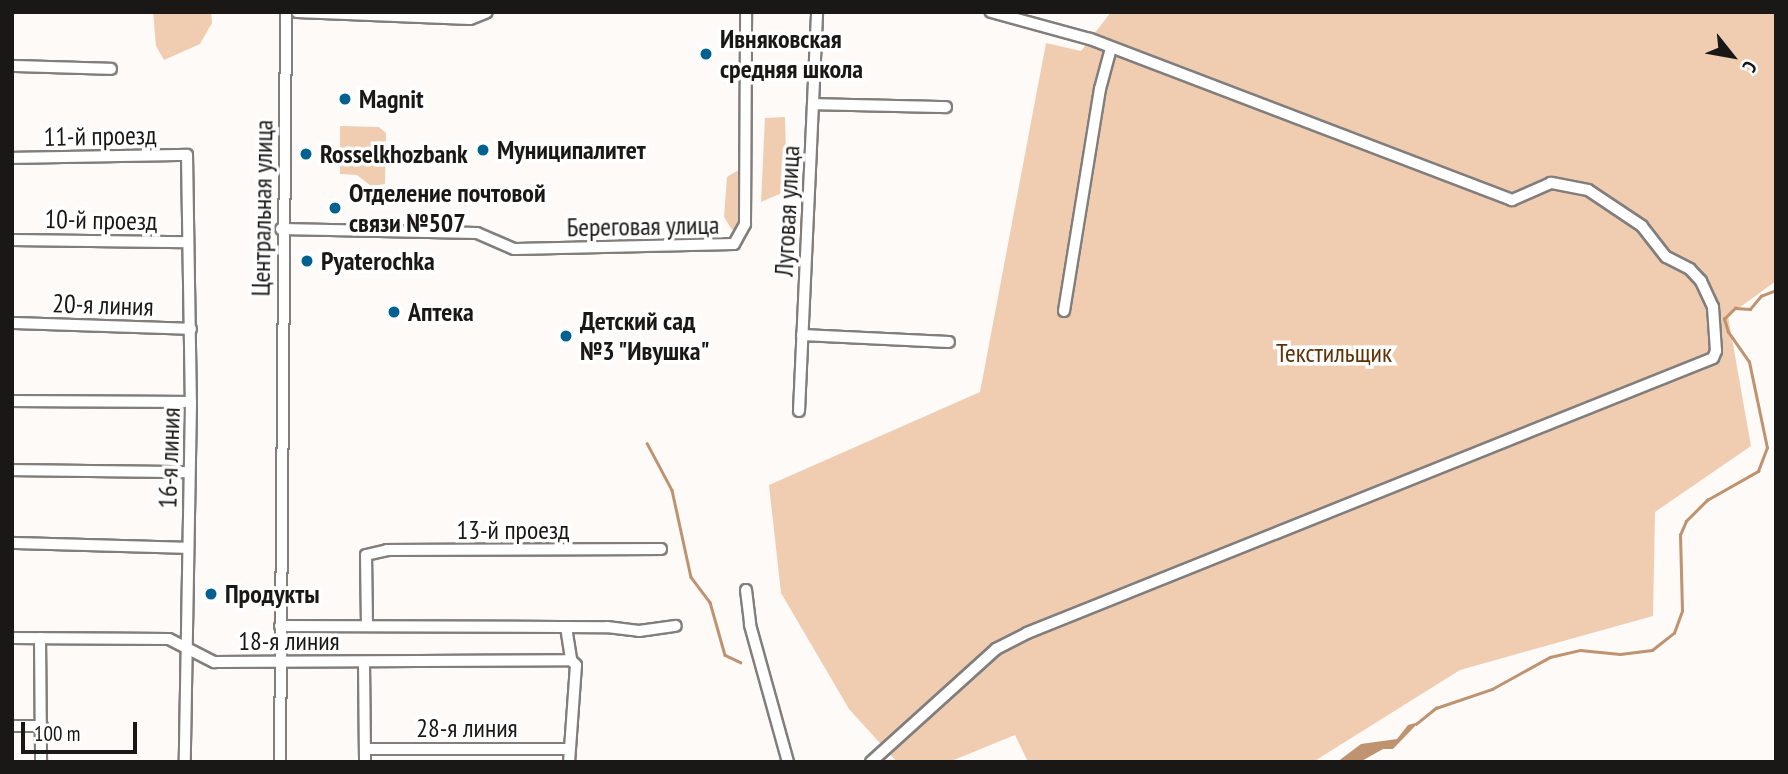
<!DOCTYPE html>
<meta charset="utf-8">
<style>
body{margin:0}
#map{position:relative;width:1788px;height:774px;overflow:hidden;background:#fdfaf8;font-family:"PT Sans Narrow",sans-serif}
div>[style]{position:absolute}
.green>*{inset:0;background:#f0cdb1}
.water>*{inset:0;background:#bf936f}
.stream>*{height:2.5px;margin:-1.25px;padding:0 1.25px;transform-origin:1.25px;border-radius:1.25px;background:#bf936f}
.roads{filter:drop-shadow(2px 0 #817e7c) drop-shadow(-2px 0 #817e7c) drop-shadow(0 2px #817e7c) drop-shadow(0 -2px #817e7c)}
.minor>*{height:10px;margin:-5px;padding:0 5px;transform-origin:5px;border-radius:5px;background:#fff}
.dots>*{width:19px;height:19px;translate:-50% -50%;box-sizing:border-box;border:4px solid #fff;border-radius:50%}
span{translate:-50% -50%;white-space:nowrap;text-align:center;line-height:1.15;-webkit-text-stroke:7px #fff;paint-order:stroke}
.poi-label{font-size:26px;color:#191817;font-weight:700}
.left{translate:0 -50%;text-align:left}
.street-label{font-size:26px;color:#191817}
.park-label{font-size:26px;color:#5d3204}
.frame{position:absolute;inset:0;border:14px solid #191817;pointer-events:none}
.north{position:absolute;left:1697px;top:21px;width:70px;height:70px;-webkit-text-stroke:5px #fff;paint-order:stroke;rotate:121deg;font-size:19px;font-weight:700;line-height:28px;text-align:center;color:#191817}
.north::after{content:'';display:block;margin:auto;width:24px;height:32px;background:#191817;clip-path:polygon(50% 0,100% 100%,50% 72%,0 100%)}
.scale{position:absolute;left:21px;top:722px;width:116px;height:32px;box-sizing:border-box;border:4px solid #191817;border-top:0;padding-left:9px;font-size:21px;line-height:24px;white-space:nowrap;color:#191817;-webkit-text-stroke:5px #fff;paint-order:stroke}
</style>
<div id="map">
<div class="green">
<i style="clip-path:polygon(153px 12px,211px 12px,212px 23px,200px 44px,164px 60px,156px 46px)"></i>
<i style="clip-path:polygon(1111px 12px,1776px 12px,1776px 281px,1728px 316px,1751px 446px,1655px 512px,1653px 616px,1460px 670px,1313px 762px,1028px 762px,1015px 735px,949px 762px,897px 762px,849px 709px,781px 593px,769px 485px,980px 392px,1046px 43px,1081px 51px)"></i>
<i style="clip-path:polygon(785px 117px,787px 191px,761px 202px,765px 118px)"></i>
<i style="clip-path:polygon(340px 126px,379px 127px,386px 133px,385px 184px,371px 186px,357px 175px,340px 174px)"></i>
<i style="clip-path:polygon(740px 169px,741px 211px,739px 227px,732px 230px,724px 217px,727px 177px)"></i>
</div>
<div class="water">
<i style="clip-path:polygon(1419px 722px,1393px 749px,1383px 749px,1360px 762px,1337px 762px,1361px 744px,1397px 739px,1408px 725px)"></i>
</div>
<div class="stream">
<i style="left:647px;top:443px;width:53px;rotate:62deg"></i>
<i style="left:672px;top:490px;width:89px;rotate:77.7deg"></i>
<i style="left:691px;top:577px;width:31px;rotate:53deg"></i>
<i style="left:710px;top:602px;width:55px;rotate:74.2deg"></i>
<i style="left:725px;top:655px;width:17px;rotate:25deg"></i>
<i style="left:1416px;top:724px;width:26px;rotate:-39deg"></i>
<i style="left:1436px;top:708px;width:59px;rotate:-18.7deg"></i>
<i style="left:1492px;top:689px;width:66px;rotate:-28.9deg"></i>
<i style="left:1550px;top:657px;width:31px;rotate:-13deg"></i>
<i style="left:1580px;top:650px;width:40px;rotate:5.7deg"></i>
<i style="left:1620px;top:654px;width:32px;rotate:-7deg"></i>
<i style="left:1652px;top:650px;width:28px;rotate:-38deg"></i>
<i style="left:1674px;top:633px;width:23px;rotate:-70deg"></i>
<i style="left:1682px;top:611px;width:76px;rotate:-91.5deg"></i>
<i style="left:1680px;top:535px;width:15px;rotate:-67deg"></i>
<i style="left:1686px;top:521px;width:30px;rotate:-45deg"></i>
<i style="left:1707px;top:500px;width:59px;rotate:-29.6deg"></i>
<i style="left:1758px;top:471px;width:25px;rotate:-69deg"></i>
<i style="left:1767px;top:448px;width:88px;rotate:-101.8deg"></i>
<i style="left:1749px;top:362px;width:37px;rotate:-125deg"></i>
<i style="left:1728px;top:332px;width:14px;rotate:-107deg"></i>
<i style="left:1724px;top:319px;width:16px;rotate:-45deg"></i>
<i style="left:1735px;top:308px;width:15px;rotate:4deg"></i>
<i style="left:1750px;top:309px;width:17px;rotate:-50deg"></i>
<i style="left:1761px;top:296px;width:16px;rotate:-22deg"></i>
</div>
<div class="roads">
<div class="minor">
<i style="left:297px;top:12px;width:173px;rotate:2.3deg"></i>
<i style="left:470px;top:19px;width:18px;rotate:-22deg"></i>
<i style="left:12px;top:66px;width:99px;rotate:1.7deg"></i>
<i style="left:813px;top:104px;width:133px;rotate:1.3deg"></i>
<i style="left:12px;top:158px;width:175px;rotate:-1deg"></i>
<i style="left:187px;top:155px;width:247px;rotate:89.1deg"></i>
<i style="left:191px;top:402px;width:360px;rotate:91deg"></i>
<i style="left:281px;top:229px;width:196px;rotate:1.2deg"></i>
<i style="left:477px;top:233px;width:40px;rotate:23.4deg"></i>
<i style="left:514px;top:249px;width:220px;rotate:-1.3deg"></i>
<i style="left:734px;top:244px;width:23px;rotate:-61deg"></i>
<i style="left:745px;top:224px;width:212px;rotate:-89.7deg"></i>
<i style="left:12px;top:240px;width:176px;rotate:0.7deg"></i>
<i style="left:1064px;top:311px;width:225px;rotate:-80.8deg"></i>
<i style="left:1100px;top:89px;width:42px;rotate:-75deg"></i>
<i style="left:12px;top:323px;width:179px;rotate:1.9deg"></i>
<i style="left:802px;top:335px;width:147px;rotate:2.7deg"></i>
<i style="left:12px;top:401px;width:179px;rotate:0.3deg"></i>
<i style="left:799px;top:411px;width:399px;rotate:-87.4deg"></i>
<i style="left:12px;top:470px;width:176px;rotate:0.7deg"></i>
<i style="left:12px;top:543px;width:175px;rotate:1.6deg"></i>
<i style="left:746px;top:590px;width:35px;rotate:83deg"></i>
<i style="left:750px;top:625px;width:142px;rotate:74.5deg"></i>
<i style="left:280px;top:626px;width:327px;rotate:0.2deg"></i>
<i style="left:607px;top:627px;width:32px;rotate:7deg"></i>
<i style="left:639px;top:631px;width:37px;rotate:-8deg"></i>
<i style="left:367px;top:626px;width:71px;rotate:-90.8deg"></i>
<i style="left:366px;top:555px;width:22px;rotate:-13deg"></i>
<i style="left:387px;top:550px;width:274px;rotate:-0.2deg"></i>
<i style="left:566px;top:627px;width:33px;rotate:81deg"></i>
<i style="left:571px;top:660px;width:7px;rotate:45deg"></i>
<i style="left:576px;top:665px;width:97px;rotate:94.1deg"></i>
<i style="left:12px;top:638px;width:157px;rotate:0.4deg"></i>
<i style="left:169px;top:639px;width:51px;rotate:27.1deg"></i>
<i style="left:214px;top:662px;width:357px;rotate:-0.3deg"></i>
<i style="left:40px;top:638px;width:124px;rotate:89.5deg"></i>
<i style="left:364px;top:662px;width:100px;rotate:89.4deg"></i>
<i style="left:12px;top:726px;width:30px"></i>
<i style="left:365px;top:749px;width:204px"></i>
<i style="left:280px;top:762px;width:750px;rotate:-89.54deg"></i>
<i style="left:871px;top:762px;width:169px;rotate:-42.1deg"></i>
<i style="left:996px;top:649px;width:35px;rotate:-27deg"></i>
<i style="left:1027px;top:633px;width:739px;rotate:-21.84deg"></i>
<i style="left:1713px;top:358px;width:8px;rotate:-67deg"></i>
<i style="left:1716px;top:351px;width:44px;rotate:-93.9deg"></i>
<i style="left:1713px;top:307px;width:29px;rotate:-115deg"></i>
<i style="left:1701px;top:281px;width:16px;rotate:-133deg"></i>
<i style="left:1690px;top:269px;width:27px;rotate:-153deg"></i>
<i style="left:1666px;top:257px;width:39px;rotate:-128deg"></i>
<i style="left:1642px;top:226px;width:65px;rotate:-146.3deg"></i>
<i style="left:1588px;top:190px;width:38px;rotate:-169deg"></i>
<i style="left:1551px;top:183px;width:43px;rotate:156.4deg"></i>
<i style="left:1512px;top:200px;width:452px;rotate:-159.1deg"></i>
<i style="left:1090px;top:39px;width:103px;rotate:-164.7deg"></i>
</div>
</div>
<div class="dots">
<i style="left:706px;top:54px;background:#006190"></i>
<i style="left:345px;top:99px;background:#006190"></i>
<i style="left:483px;top:150px;background:#006190"></i>
<i style="left:306px;top:154px;background:#006190"></i>
<i style="left:335px;top:208px;background:#006190"></i>
<i style="left:307px;top:261px;background:#006190"></i>
<i style="left:394px;top:312px;background:#006190"></i>
<i style="left:566px;top:336px;background:#006190"></i>
<i style="left:211px;top:594px;background:#006190"></i>
</div>
<div class="poi-label">
<span class="left" style="left:720px;top:54px">Ивняковская<br>средняя школа</span>
<span class="left" style="left:359px;top:99px">Magnit</span>
<span class="left" style="left:497px;top:150px">Муниципалитет</span>
<span class="left" style="left:320px;top:154px">Rosselkhozbank</span>
<span class="left" style="left:349px;top:208px">Отделение почтовой<br>связи №507</span>
<span class="left" style="left:321px;top:261px">Pyaterochka</span>
<span class="left" style="left:408px;top:312px">Аптека</span>
<span class="left" style="left:580px;top:336px">Детский сад<br>№3 "Ивушка"</span>
<span class="left" style="left:225px;top:594px">Продукты</span>
</div>
<div class="street-label">
<span style="left:100px;top:136px;rotate:-1deg">11-й проезд</span>
<span style="left:262px;top:208px;rotate:-89deg">Центральная улица</span>
<span style="left:787px;top:211px;rotate:-87deg">Луговая улица</span>
<span style="left:101px;top:220px;rotate:1deg">10-й проезд</span>
<span style="left:643px;top:226px;rotate:-1deg">Береговая улица</span>
<span style="left:103px;top:305px;rotate:2deg">20-я линия</span>
<span style="left:169px;top:458px;rotate:-88deg">16-я линия</span>
<span style="left:513px;top:530px">13-й проезд</span>
<span style="left:289px;top:641px">18-я линия</span>
<span style="left:467px;top:728px">28-я линия</span>
</div>
<div class="park-label">
<span style="left:1334px;top:353px">Текстильщик</span>
</div>
<div class="frame"></div>
<div class="north">С</div>
<div class="scale">100 m</div>
</div>
